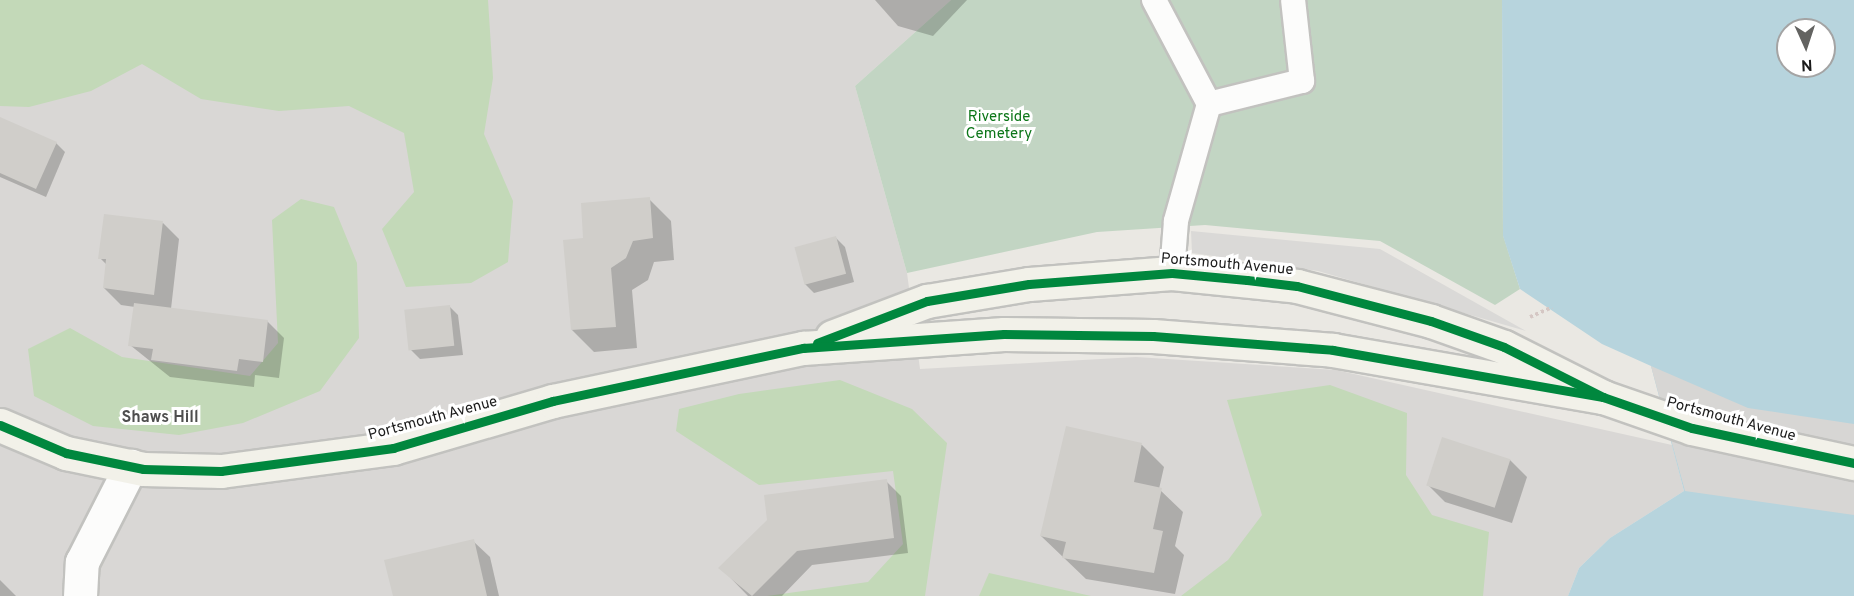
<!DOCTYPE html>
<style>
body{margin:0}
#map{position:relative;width:1854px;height:596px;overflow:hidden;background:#eae8e3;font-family:Overpass,sans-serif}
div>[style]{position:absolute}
.residential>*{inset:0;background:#d9d7d5}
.forest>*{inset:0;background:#c3d9b8}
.cemetery>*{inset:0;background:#c2d5c3}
.parking>*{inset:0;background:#dad9d7}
.water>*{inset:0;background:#b7d4dd}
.pier>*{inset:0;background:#d7d6d4}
.shadow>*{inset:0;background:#0003}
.building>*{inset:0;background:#d0ceca;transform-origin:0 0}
.path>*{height:4px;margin-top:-2px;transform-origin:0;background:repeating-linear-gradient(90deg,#d5c7c4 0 3px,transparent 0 6px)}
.roads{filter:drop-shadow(2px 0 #c2c2bf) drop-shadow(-2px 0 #c2c2bf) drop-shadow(0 2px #c2c2bf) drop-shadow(0 -2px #c2c2bf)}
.service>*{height:24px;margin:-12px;padding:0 12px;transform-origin:12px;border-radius:12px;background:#fcfcfb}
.minor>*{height:33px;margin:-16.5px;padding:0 16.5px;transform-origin:16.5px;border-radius:16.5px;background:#fcfcfb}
.secondary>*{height:33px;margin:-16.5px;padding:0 16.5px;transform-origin:16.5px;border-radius:16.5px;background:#f2f1e9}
.cycleway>*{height:9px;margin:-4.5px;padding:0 4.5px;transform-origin:4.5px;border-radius:4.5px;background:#00873e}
span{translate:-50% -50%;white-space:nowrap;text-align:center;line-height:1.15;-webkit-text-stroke:6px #fff;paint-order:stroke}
.park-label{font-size:15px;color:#0c7619}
.street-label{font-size:15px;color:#1b1b1b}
.neighbourhood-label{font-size:16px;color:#4e4e4e;font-weight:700}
.north{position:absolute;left:1776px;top:18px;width:60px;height:60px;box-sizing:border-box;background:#fff;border:2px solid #a4a4a4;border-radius:50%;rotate:177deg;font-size:16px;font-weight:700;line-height:24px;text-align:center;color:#1b1b1b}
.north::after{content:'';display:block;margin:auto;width:21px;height:27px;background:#636361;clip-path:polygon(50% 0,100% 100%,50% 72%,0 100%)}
</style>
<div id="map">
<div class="residential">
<i style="clip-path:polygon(0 0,951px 0,855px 86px,907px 273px,920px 369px,1136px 357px,1336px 370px,1672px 445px,1684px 491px,1610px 538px,1579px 568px,1568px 596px,0 596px)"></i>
</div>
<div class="forest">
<i style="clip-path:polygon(0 0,488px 0,493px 78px,484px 134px,513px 201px,508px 262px,471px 283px,406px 287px,382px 229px,414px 192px,404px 133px,349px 106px,279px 111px,201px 99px,142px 64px,91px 91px,29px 107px,0 106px)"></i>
<i style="clip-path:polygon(301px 199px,334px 207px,357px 263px,359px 338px,320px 391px,243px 423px,179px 435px,93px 426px,34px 396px,28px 349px,70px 328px,122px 357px,250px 376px,278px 343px,272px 220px)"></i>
<i style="clip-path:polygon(840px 380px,912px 409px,947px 443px,925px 596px,767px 596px,868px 582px,903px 544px,893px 471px,759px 485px,676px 431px,679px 409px,739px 394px)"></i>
<i style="clip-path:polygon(1330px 385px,1407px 413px,1406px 475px,1432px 515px,1489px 532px,1483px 596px,1181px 596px,1228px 560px,1262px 515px,1227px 400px)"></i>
<i style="clip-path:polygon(989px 573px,1091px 596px,979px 596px)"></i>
</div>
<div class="cemetery">
<i style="clip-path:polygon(951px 0,1502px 0,1503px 235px,1520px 289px,1495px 305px,1380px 241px,1205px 225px,1097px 232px,907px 273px,855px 86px)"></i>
</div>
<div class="parking">
<i style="clip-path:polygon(1191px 231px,1380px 249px,1526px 331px,1318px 271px,1192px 253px)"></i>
</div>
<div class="water">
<i style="clip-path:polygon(evenodd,1502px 0,1854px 0,1854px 596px,1568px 596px,1579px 568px,1610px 538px,1684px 491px,1651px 366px,1602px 344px,1520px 289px,1503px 236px,1502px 0,1788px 30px,1824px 30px,1824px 66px,1788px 66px,1788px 30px)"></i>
</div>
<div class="pier">
<i style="clip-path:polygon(1651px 366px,1748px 408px,1854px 424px,1854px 515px,1685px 491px)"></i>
</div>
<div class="shadow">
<i style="clip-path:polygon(875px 0,967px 0,933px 36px,898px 26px)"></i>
<i style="clip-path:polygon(0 141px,56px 143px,65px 152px,46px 197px,0 177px)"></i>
<i style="clip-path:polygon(649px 199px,671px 221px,674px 260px,654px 262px,648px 280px,632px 290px,637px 348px,594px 352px,572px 330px,585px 239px)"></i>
<i style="clip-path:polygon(163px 223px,179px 239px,171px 309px,267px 321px,284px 338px,279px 378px,255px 375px,254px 387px,170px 377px,130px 345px,135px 307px,121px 305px,104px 288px,107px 265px,100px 258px)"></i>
<i style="clip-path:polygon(836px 238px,845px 247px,854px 282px,814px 293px,805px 284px)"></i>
<i style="clip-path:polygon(449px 306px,458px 315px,463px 355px,420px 359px,411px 350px)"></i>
<i style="clip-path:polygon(1067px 427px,1142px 445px,1164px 467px,1159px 489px,1183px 512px,1175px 546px,1184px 555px,1175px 594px,1086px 579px,1041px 536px)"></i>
<i style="clip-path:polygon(1510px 460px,1527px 477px,1512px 523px,1445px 502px,1428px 485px)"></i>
<i style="clip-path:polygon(886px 481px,901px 496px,908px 553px,812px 565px,782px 596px,748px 596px,721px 568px)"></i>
<i style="clip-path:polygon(473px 541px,490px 557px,499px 596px,394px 596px)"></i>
<i style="clip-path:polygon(0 580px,16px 596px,0 596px)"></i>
</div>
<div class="building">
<i style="clip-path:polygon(0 117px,57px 142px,36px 189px,0 173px)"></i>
<i style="clip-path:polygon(650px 197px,653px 238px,633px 241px,626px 258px,611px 268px,616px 327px,571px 330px,563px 240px,583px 238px,581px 203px)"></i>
<i style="clip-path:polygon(104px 214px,163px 221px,154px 295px,103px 288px,106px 259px,98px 259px)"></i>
<i style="left:836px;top:236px;width:39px;height:43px;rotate:75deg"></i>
<i style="clip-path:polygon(134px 303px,268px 320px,263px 362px,239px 359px,237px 371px,151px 360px,153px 349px,128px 346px)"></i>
<i style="left:450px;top:305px;width:41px;height:46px;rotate:84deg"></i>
<i style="clip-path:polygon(1066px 426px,1142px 443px,1134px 482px,1162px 488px,1153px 529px,1163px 531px,1154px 573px,1062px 558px,1066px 542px,1040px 536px)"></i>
<i style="left:1442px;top:437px;width:72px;height:51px;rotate:18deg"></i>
<i style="clip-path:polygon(887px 479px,894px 538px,797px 551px,752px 596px,718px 568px,767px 520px,764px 495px)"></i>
<i style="clip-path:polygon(474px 539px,487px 596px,393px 596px,384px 560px)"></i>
</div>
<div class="path">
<i style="left:1530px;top:317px;width:24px;rotate:-24deg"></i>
</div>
<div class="roads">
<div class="service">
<i style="left:1154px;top:0;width:118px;rotate:62.1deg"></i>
<i style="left:1209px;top:104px;width:122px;rotate:105.8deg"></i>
<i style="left:1176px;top:221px;width:52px;rotate:94.4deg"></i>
<i style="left:1209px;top:104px;width:96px;rotate:-13.9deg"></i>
<i style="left:1302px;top:81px;width:81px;rotate:-96.3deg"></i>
</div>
<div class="minor">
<i style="left:80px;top:596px;width:34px;rotate:-87deg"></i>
<i style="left:82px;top:562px;width:108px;rotate:-63deg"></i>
</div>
<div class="secondary">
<i style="left:832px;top:337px;width:102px;rotate:-20.8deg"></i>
<i style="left:927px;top:301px;width:103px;rotate:-9.5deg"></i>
<i style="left:1029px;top:284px;width:143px;rotate:-4.4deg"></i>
<i style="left:1172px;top:273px;width:126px;rotate:5.9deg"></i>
<i style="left:1297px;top:286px;width:138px;rotate:14.6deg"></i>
<i style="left:1431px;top:321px;width:77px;rotate:19.6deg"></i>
<i style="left:1504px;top:347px;width:111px;rotate:26.8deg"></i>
<i style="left:1603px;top:397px;width:94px;rotate:19.2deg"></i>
<i style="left:1692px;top:428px;width:166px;rotate:12.2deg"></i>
<i style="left:0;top:425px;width:72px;rotate:23deg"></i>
<i style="left:66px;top:453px;width:79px;rotate:11.7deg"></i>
<i style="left:143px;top:469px;width:78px;rotate:1.5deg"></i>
<i style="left:221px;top:471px;width:174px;rotate:-7.6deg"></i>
<i style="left:393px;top:448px;width:167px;rotate:-16.4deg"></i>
<i style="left:553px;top:401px;width:256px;rotate:-12deg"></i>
<i style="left:803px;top:348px;width:201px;rotate:-4deg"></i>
<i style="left:1004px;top:334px;width:149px;rotate:0.8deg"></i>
<i style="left:1153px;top:336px;width:181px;rotate:4.4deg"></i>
<i style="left:1333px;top:350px;width:274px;rotate:9.9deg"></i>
</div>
</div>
<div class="cycleway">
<i style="left:817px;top:343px;width:118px;rotate:-20.9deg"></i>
<i style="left:927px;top:301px;width:103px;rotate:-9.5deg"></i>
<i style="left:1029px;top:284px;width:143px;rotate:-4.4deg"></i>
<i style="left:1172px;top:273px;width:75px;rotate:5.3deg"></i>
<i style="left:1247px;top:280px;width:50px;rotate:6.8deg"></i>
<i style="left:1297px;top:286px;width:138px;rotate:14.6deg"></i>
<i style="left:1431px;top:321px;width:77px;rotate:19.6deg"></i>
<i style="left:1504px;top:347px;width:111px;rotate:26.8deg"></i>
<i style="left:1603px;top:397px;width:94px;rotate:19.2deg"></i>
<i style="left:1692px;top:428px;width:166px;rotate:12.2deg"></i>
<i style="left:0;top:425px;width:72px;rotate:23deg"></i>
<i style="left:66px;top:453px;width:79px;rotate:11.7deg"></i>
<i style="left:143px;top:469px;width:78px;rotate:1.5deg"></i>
<i style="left:221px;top:471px;width:174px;rotate:-7.6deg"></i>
<i style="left:393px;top:448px;width:167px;rotate:-16.4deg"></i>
<i style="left:553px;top:401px;width:256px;rotate:-12deg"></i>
<i style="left:803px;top:348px;width:201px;rotate:-4deg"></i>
<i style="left:1004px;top:334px;width:149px;rotate:0.8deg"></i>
<i style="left:1153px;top:336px;width:181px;rotate:4.4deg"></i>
<i style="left:1333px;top:350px;width:274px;rotate:9.9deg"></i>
</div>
<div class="park-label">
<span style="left:999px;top:126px">Riverside<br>Cemetery</span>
</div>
<div class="street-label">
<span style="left:1227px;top:265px;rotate:5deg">Portsmouth Avenue</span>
<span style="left:433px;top:419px;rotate:-15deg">Portsmouth Avenue</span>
<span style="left:1731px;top:420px;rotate:15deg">Portsmouth Avenue</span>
</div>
<div class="neighbourhood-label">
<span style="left:160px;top:418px">Shaws Hill</span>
</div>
<div class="north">N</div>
</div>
